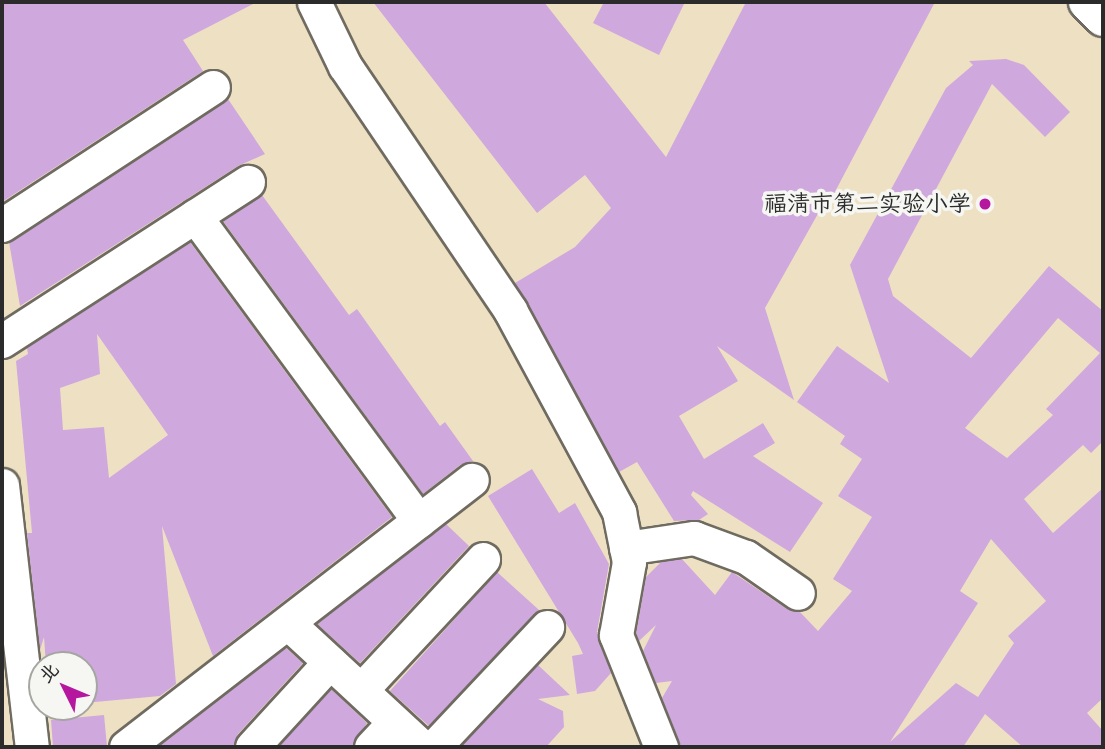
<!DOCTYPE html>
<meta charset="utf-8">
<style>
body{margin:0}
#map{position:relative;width:1105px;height:749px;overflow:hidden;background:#eee1c3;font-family:"Comic Neue","LXGW WenKai TC",sans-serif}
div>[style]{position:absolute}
.building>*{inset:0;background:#cfa8de;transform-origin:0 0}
.roads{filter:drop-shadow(2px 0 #6f6b60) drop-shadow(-2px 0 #6f6b60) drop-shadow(0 2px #6f6b60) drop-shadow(0 -2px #6f6b60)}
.minor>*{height:33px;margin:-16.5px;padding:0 16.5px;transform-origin:16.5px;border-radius:16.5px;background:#fff}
.major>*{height:38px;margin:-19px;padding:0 19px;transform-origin:19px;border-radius:19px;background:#fff}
.dots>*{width:19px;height:19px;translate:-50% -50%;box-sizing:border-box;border:4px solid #f6f6f2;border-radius:50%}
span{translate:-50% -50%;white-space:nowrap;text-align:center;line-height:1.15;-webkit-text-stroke:7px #f6f6f2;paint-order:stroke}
.poi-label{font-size:23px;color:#2b2b2b}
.right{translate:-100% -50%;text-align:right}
.frame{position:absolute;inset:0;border:4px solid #2b2b2b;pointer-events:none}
.north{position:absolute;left:28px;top:651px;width:70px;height:70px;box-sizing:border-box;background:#f6f6f2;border:2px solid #a5a5a2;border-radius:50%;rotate:313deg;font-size:19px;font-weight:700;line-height:28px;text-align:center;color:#2b2b2b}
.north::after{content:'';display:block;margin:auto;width:24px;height:32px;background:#b5179e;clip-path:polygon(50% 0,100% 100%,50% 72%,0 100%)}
</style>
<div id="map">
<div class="building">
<i style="clip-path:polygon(2px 2px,257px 2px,183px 40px,203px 71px,2px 202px)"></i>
<i style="clip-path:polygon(373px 2px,544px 2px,666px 157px,746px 2px,935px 2px,828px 205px,824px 203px,765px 308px,794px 400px,717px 346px,738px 381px,679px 416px,704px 459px,763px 423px,775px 443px,753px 456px,823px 503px,790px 552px,693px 491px,691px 495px,708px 514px,699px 520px,674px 521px,637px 462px,619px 472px,515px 283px,575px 247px,611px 208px,585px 175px,537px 213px)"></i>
<i style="clip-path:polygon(604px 2px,685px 2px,659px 55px,593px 23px)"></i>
<i style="clip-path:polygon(evenodd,1006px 59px,1024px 65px,1070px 112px,1045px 137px,992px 84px,888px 279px,893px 296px,971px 358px,1049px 266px,1103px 311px,1103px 441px,1091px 453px,1083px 445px,1024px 499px,1053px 533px,1103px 488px,1103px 698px,1087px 713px,1103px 731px,1103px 747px,1023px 747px,985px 714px,963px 747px,680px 747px,662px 698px,672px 681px,656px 683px,643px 651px,656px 625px,639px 641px,636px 633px,646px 577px,661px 562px,682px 559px,715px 595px,732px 572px,787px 609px,800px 612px,818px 631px,852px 591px,833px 579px,872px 517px,838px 496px,862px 459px,840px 444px,845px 436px,797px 402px,837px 346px,889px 383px,850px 265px,946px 88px,973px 65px,969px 61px,1006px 59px,1058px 318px,1100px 353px,1046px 409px,1053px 415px,1007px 458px,965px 428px,1058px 318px,1006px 59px,991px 539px,1046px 601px,1008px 636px,1014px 643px,978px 697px,956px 683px,890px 742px,978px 603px,960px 591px,991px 539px)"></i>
<i style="clip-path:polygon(228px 99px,265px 154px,238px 166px,20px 306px,9px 242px)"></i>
<i style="clip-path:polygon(262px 195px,349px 315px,357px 309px,440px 426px,445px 422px,473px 461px,460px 465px,423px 494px,223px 221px)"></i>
<i style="clip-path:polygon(evenodd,190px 242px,392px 517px,213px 656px,162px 526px,176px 684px,160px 696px,84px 703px,84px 665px,46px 665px,44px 637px,40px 650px,27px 533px,32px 533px,16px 361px,28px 354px,27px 348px,190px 242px,97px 334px,168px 435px,109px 478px,104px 427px,63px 430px,60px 388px,100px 374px,97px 334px)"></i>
<i style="clip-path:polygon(532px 469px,559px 513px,575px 503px,609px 564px,597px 632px,611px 673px,595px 691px,577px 694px,572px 656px,583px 654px,578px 643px,488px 496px)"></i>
<i style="clip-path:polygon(446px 524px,469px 546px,360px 663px,317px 624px)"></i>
<i style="left:497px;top:572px;width:57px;height:160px;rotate:42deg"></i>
<i style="clip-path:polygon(286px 648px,303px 663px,238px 734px,233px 747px,157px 747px)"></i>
<i style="clip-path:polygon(538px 665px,570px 695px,538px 699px,563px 711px,564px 727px,546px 747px,460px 747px)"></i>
<i style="clip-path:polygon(331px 689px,367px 723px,352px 747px,278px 747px)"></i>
<i style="clip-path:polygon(104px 715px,107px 747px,53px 747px,51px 720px)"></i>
</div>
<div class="roads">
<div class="minor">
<i style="left:314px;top:2px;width:71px;rotate:64.2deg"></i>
<i style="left:345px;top:66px;width:295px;rotate:55.9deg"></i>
<i style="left:510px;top:310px;width:230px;rotate:61.6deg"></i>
<i style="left:619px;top:512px;width:51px;rotate:78.7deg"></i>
<i style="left:629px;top:562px;width:74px;rotate:100.1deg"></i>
<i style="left:616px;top:635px;width:121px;rotate:68.1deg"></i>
<i style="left:195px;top:216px;width:378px;rotate:53.7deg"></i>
<i style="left:2px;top:225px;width:252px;rotate:-33.2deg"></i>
<i style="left:2px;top:341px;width:293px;rotate:-32.9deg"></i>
<i style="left:2px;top:485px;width:264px;rotate:83.5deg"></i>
<i style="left:626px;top:548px;width:69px;rotate:-8.4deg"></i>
<i style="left:694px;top:538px;width:55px;rotate:20.1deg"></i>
<i style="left:746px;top:557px;width:63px;rotate:34.7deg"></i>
<i style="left:289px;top:624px;width:181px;rotate:42.8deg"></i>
<i style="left:361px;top:690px;width:179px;rotate:-47deg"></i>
<i style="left:126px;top:747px;width:437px;rotate:-37.7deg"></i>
<i style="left:252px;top:747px;width:115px;rotate:-47.5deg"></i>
<i style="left:371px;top:747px;width:34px;rotate:-47deg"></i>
<i style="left:434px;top:747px;width:165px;rotate:-46.7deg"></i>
</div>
<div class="major">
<i style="left:1088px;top:2px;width:21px;rotate:45deg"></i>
</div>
</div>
<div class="dots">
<i style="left:985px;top:204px;background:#b5179e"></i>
</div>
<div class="poi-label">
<span class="right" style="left:971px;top:204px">福清市第二实验小学</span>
</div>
<div class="frame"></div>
<div class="north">北</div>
</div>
